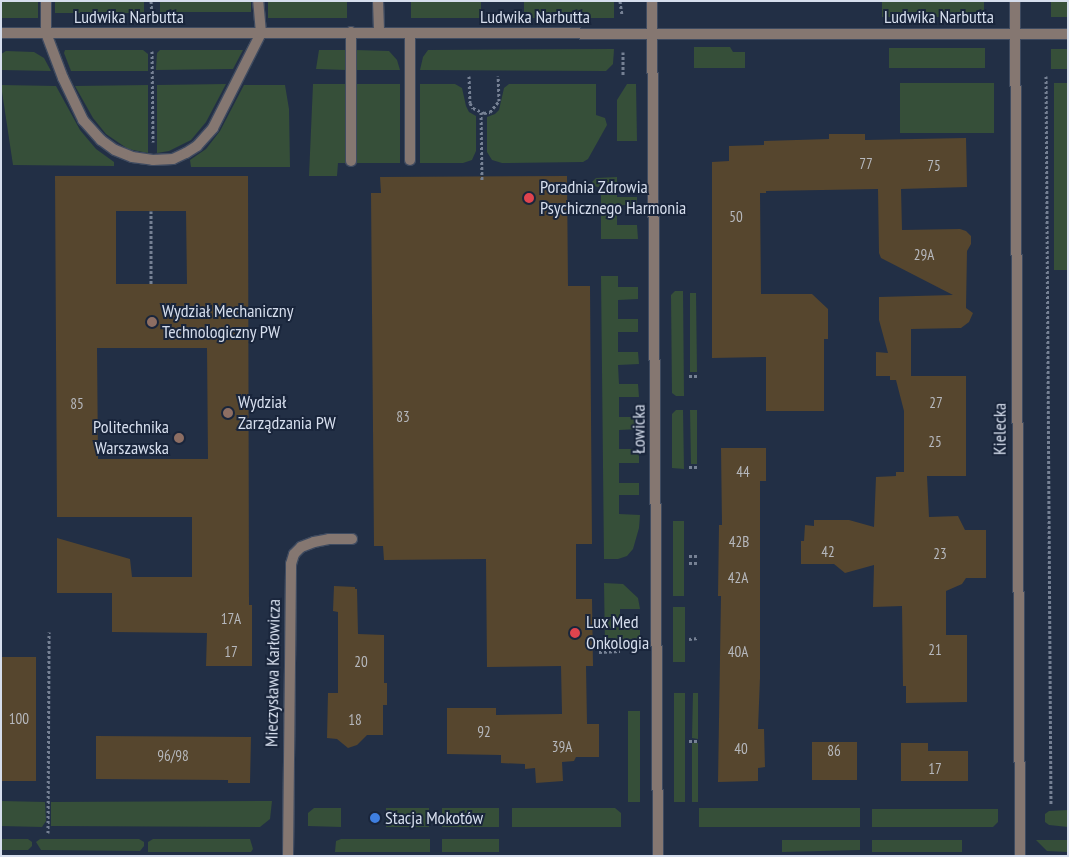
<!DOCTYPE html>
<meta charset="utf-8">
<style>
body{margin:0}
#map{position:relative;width:1069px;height:857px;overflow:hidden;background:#222f45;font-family:"PT Sans Narrow",sans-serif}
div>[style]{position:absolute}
.green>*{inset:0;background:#364f39;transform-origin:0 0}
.building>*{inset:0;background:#56462e;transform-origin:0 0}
.path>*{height:3px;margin-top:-1.5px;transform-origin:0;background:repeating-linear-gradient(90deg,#768194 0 2.5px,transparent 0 5px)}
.roads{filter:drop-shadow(1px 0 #3f4b60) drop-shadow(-1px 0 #3f4b60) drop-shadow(0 1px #3f4b60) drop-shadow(0 -1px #3f4b60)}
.lane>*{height:10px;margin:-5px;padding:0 5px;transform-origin:5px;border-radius:5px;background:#857771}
.street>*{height:10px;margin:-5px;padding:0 5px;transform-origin:5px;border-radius:5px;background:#857771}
.dots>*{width:14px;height:14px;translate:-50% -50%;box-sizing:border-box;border:2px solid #19253b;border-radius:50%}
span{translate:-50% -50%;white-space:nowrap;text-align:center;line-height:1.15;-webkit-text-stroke:4px #19253b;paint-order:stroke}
.number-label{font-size:15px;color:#b6b8bd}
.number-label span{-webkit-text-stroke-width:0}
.street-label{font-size:18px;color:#d6deed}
.poi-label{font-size:18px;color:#d6deed}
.left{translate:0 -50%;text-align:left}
.right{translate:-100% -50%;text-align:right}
.frame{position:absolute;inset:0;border:2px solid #d6deed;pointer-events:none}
</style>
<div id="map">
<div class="green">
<i style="left:1px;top:1px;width:37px;height:17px"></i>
<i style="left:55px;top:1px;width:89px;height:12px"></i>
<i style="left:160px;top:1px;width:91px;height:11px"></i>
<i style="left:268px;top:1px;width:79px;height:17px"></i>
<i style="left:411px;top:1px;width:70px;height:17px"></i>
<i style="left:524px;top:1px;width:90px;height:17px"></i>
<i style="left:882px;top:1px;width:102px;height:16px"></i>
<i style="left:1051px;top:1px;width:17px;height:16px"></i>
<i style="clip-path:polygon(694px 47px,730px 47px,733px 52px,745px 52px,745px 68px,694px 68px)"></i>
<i style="left:985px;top:48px;width:20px;height:96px;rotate:90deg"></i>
<i style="clip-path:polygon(614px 49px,613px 64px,606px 71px,420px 70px,423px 57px,428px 50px)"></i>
<i style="left:1051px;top:49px;width:17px;height:20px"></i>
<i style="clip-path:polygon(65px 50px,143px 50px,148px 54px,148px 71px,71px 71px,64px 53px)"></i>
<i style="clip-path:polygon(160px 50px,243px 50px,233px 69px,156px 70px,157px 53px)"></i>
<i style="clip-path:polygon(319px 50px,346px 50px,346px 70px,316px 69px)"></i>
<i style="clip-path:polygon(356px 50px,389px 51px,397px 60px,400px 70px,356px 70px)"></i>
<i style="clip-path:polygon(6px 51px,34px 52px,44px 58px,51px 71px,1px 70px,1px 54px)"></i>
<i style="left:900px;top:83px;width:94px;height:50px"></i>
<i style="left:1054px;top:83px;width:14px;height:187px"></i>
<i style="clip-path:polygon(226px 84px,206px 122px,191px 140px,169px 151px,157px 153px,157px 85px)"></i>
<i style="clip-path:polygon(313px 84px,346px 84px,345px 163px,338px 163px,337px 176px,309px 176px)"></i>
<i style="left:356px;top:84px;width:44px;height:79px"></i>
<i style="clip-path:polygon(420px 84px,455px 84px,462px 88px,466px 106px,469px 112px,476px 116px,476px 151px,472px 160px,463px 163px,420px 163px)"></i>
<i style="clip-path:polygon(509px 84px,596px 84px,596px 115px,605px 118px,607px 125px,588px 159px,583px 162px,502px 163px,492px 160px,487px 152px,487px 117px,495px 114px,499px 110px,504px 88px)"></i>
<i style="clip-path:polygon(627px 84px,636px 84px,637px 141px,617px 141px,617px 100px)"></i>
<i style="clip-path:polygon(1px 85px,56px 86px,80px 130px,96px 149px,114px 162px,114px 166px,13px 165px)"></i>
<i style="clip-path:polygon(148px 85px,148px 153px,128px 149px,106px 134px,93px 118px,75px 86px)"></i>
<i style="clip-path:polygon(244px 85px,285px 85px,289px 109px,290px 167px,191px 167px,190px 160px,206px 149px,220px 131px)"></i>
<i style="clip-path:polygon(617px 177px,617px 197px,637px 197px,637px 205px,617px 205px,617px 225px,637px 225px,638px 239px,601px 239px,601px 188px,594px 186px,592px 182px,596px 178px)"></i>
<i style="clip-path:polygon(601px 276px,618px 276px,618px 287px,638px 287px,638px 299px,618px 300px,618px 319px,638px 319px,638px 332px,618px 332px,618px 352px,638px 352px,639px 364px,618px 365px,619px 384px,638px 384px,639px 397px,619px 397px,619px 417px,639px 417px,639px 429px,619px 430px,619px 449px,639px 449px,639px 463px,619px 463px,619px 483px,639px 483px,639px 495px,619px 495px,619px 514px,640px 515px,639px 528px,633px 549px,627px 556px,618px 559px,604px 559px)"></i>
<i style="clip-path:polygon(675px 291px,683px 291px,684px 396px,676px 396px,672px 393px,671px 295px)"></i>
<i style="clip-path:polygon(690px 293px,696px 293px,697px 372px,690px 372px)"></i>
<i style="clip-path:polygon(676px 410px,683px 410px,684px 469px,672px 468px,672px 414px)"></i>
<i style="clip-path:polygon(690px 410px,697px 410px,697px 464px,691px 464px)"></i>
<i style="left:673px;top:521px;width:11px;height:75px"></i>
<i style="clip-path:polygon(604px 583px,623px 584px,638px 598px,640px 609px,620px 609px,620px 629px,640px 629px,640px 639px,620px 639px,620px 648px,605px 648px)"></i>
<i style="left:673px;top:607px;width:12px;height:55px"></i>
<i style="left:674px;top:693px;width:11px;height:109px"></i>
<i style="clip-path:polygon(693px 693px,698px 693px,698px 739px,692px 738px)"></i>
<i style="left:628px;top:711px;width:12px;height:91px"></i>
<i style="left:698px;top:743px;width:59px;height:6px;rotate:90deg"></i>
<i style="clip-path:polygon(1px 801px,45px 802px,46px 821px,42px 827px,1px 826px)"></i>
<i style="clip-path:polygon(272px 801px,270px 819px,260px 827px,51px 826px,51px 802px)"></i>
<i style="clip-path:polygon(314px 808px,341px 808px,341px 827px,308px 826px,308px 813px)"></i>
<i style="left:386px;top:808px;width:43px;height:19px"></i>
<i style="left:442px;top:808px;width:57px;height:19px"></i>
<i style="clip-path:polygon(512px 808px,615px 808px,621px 813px,621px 827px,512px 827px)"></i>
<i style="left:699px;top:808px;width:161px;height:19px"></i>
<i style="clip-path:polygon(872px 809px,998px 809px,998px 822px,993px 827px,872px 827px)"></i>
<i style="clip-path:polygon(1068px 810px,1068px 827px,1049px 825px,1045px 822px,1045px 814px,1049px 811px)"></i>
<i style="clip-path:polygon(1px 839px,28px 839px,32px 842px,32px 846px,28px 850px,1px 850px)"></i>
<i style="clip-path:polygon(40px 839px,139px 839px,144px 842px,144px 846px,140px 851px,41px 850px,36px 842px)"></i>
<i style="clip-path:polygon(153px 839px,250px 839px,253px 849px,251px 852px,148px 852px,148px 842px)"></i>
<i style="clip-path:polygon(341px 839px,430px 839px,430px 852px,335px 852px,336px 841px)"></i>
<i style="left:442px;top:839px;width:57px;height:13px"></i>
<i style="clip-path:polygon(782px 840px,860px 840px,860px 850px,782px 852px)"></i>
<i style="left:872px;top:840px;width:90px;height:12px"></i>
<i style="clip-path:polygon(1036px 840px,1068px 840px,1068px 852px,1047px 851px)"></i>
</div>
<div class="building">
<i style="clip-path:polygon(829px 134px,865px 134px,865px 140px,966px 138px,967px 187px,901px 189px,902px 230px,960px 229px,966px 231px,971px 236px,971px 244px,967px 251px,966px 308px,973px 313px,969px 322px,961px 328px,911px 329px,911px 376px,966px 376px,966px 476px,927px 476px,929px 517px,958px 516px,965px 530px,986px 530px,986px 578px,966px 578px,962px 584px,946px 591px,946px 635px,967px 635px,967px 702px,906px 703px,906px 686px,903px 686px,902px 606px,873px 607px,874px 565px,845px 573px,834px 564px,801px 564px,801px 541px,804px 541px,805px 525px,814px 526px,814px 520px,849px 520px,874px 527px,876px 477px,896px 476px,896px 472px,904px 472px,904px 411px,896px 380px,890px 380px,890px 376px,876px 376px,876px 352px,888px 353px,879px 320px,879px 297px,953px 295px,881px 258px,879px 253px,878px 189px,766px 191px,766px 193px,760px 193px,761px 294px,812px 294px,828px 309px,828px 339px,824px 339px,824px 411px,766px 411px,766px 357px,712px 358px,712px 162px,729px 161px,729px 146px,764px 145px,764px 141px,829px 139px)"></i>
<i style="clip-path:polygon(evenodd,55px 176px,248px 176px,249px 605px,252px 605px,252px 666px,206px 666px,207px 633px,112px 632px,112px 593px,57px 593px,57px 538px,130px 559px,132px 577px,192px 577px,192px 517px,57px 517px,55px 176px,116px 211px,186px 211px,187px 284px,116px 284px,116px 211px,55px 176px,97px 348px,207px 348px,208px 459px,98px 459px,97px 348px)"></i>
<i style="clip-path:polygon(567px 176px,568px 286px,590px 286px,592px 544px,576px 544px,576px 599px,592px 599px,593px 666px,586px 666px,587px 724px,599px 724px,599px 757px,576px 757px,574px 761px,562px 762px,563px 781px,536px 783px,535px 768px,525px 769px,525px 764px,501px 763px,501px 755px,447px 754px,447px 708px,496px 708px,496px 715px,562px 714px,561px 666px,487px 667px,486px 559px,384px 560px,383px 546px,374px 546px,371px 193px,381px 193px,380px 177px)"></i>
<i style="clip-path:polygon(721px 448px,766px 448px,766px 481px,760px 481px,760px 678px,758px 729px,764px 729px,765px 767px,758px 768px,758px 781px,718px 782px,721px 596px,718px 596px,719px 525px,722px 525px)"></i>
<i style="clip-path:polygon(334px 586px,355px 587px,355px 589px,357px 589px,358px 634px,384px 635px,384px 683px,387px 683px,387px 705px,383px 705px,383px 735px,367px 735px,357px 745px,348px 748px,337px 739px,327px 738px,328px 693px,338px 693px,338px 612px,333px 611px)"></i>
<i style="left:1px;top:657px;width:35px;height:124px"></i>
<i style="clip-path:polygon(96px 736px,251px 737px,250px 783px,228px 783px,228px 780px,96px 779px)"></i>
<i style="left:812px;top:742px;width:45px;height:38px"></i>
<i style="clip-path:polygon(901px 743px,928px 743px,928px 751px,968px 751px,968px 781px,901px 781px)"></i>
</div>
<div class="path">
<i style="left:151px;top:1px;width:13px;rotate:86deg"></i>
<i style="left:620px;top:1px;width:14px;rotate:82deg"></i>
<i style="left:687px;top:2px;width:1px;rotate:-90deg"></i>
<i style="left:152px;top:51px;width:91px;rotate:89.4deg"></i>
<i style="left:623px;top:52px;width:24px;rotate:90deg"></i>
<i style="left:469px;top:76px;width:27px;rotate:88deg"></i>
<i style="left:470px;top:103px;width:6px;rotate:59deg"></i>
<i style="left:473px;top:108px;width:12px;rotate:24deg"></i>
<i style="left:484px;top:113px;width:6px;rotate:-9deg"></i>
<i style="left:490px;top:112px;width:14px;rotate:-51deg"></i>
<i style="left:499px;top:101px;width:25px;rotate:-92deg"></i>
<i style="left:1046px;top:76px;width:729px;rotate:89.61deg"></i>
<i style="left:481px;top:112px;width:68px;rotate:89.2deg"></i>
<i style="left:151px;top:211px;width:73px;rotate:90deg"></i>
<i style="left:689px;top:376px;width:8px"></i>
<i style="left:689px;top:467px;width:8px"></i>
<i style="left:689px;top:556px;width:8px"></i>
<i style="left:689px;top:563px;width:9px"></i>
<i style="left:689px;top:639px;width:9px;rotate:-6deg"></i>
<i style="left:599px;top:652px;width:21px;rotate:-3deg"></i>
<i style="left:689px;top:741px;width:9px"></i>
<i style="left:48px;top:833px;width:201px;rotate:-89.7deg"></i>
</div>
<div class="roads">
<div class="lane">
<i style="left:46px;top:1px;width:32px;rotate:90deg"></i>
<i style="left:46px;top:33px;width:48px;rotate:69.3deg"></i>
<i style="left:63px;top:78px;width:47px;rotate:64.5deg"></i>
<i style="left:83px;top:120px;width:27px;rotate:48deg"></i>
<i style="left:101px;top:140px;width:17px;rotate:36deg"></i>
<i style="left:115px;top:150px;width:18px;rotate:22deg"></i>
<i style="left:132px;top:157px;width:21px;rotate:8deg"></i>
<i style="left:153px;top:160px;width:20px;rotate:-3deg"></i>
<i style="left:173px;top:159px;width:14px;rotate:-25deg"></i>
<i style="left:186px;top:153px;width:13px;rotate:-32deg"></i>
<i style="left:197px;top:146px;width:24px;rotate:-48deg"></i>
<i style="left:213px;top:128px;width:106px;rotate:-63.2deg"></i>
<i style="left:261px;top:33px;width:32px;rotate:-95deg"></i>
<i style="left:410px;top:33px;width:127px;rotate:90deg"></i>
<i style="left:351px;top:161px;width:129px;rotate:-90deg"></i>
</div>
<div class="street">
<i style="left:378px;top:1px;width:32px;rotate:88deg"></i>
<i style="left:652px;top:1px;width:855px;rotate:89.6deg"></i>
<i style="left:1015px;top:1px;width:855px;rotate:89.66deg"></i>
<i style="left:1px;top:33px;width:1067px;rotate:0.05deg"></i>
<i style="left:288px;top:856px;width:292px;rotate:-89.4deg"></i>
<i style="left:291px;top:564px;width:10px;rotate:-73deg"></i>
<i style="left:294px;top:554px;width:10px;rotate:-45deg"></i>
<i style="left:301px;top:547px;width:14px;rotate:-21deg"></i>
<i style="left:314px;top:542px;width:15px;rotate:-11deg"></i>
<i style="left:329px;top:539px;width:23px"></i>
</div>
</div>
<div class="dots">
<i style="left:529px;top:198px;background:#e0444e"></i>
<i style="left:152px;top:322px;background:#8d6e63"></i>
<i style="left:228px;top:413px;background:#8d6e63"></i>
<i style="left:179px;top:438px;background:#8d6e63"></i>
<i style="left:575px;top:633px;background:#e0444e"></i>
<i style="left:375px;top:818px;background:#3f7fe0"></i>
</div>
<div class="number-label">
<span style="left:866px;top:164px">77</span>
<span style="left:934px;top:166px">75</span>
<span style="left:736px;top:217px">50</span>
<span style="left:924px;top:255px">29A</span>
<span style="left:936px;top:403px">27</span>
<span style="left:77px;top:404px">85</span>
<span style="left:403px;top:417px">83</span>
<span style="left:935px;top:442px">25</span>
<span style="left:743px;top:472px">44</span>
<span style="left:739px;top:542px">42B</span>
<span style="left:828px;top:552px">42</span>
<span style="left:940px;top:554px">23</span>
<span style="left:738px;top:578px">42A</span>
<span style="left:231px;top:619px">17A</span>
<span style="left:935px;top:650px">21</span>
<span style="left:231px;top:652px">17</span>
<span style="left:738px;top:652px">40A</span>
<span style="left:361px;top:662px">20</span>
<span style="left:19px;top:719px">100</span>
<span style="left:355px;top:720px">18</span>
<span style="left:484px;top:732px">92</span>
<span style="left:562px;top:747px">39A</span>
<span style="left:741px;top:749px">40</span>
<span style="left:834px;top:751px">86</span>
<span style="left:173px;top:756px">96/98</span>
<span style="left:935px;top:769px">17</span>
</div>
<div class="street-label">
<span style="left:129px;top:17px">Ludwika Narbutta</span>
<span style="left:535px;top:17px">Ludwika Narbutta</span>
<span style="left:939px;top:17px">Ludwika Narbutta</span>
<span style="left:639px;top:429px;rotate:-90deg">Łowicka</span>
<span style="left:1000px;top:429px;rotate:-90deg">Kielecka</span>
<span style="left:273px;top:673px;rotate:-89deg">Mieczysława Karłowicza</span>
</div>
<div class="poi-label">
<span class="left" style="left:540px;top:198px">Poradnia Zdrowia<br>Psychicznego Harmonia</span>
<span class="left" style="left:162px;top:322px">Wydział Mechaniczny<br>Technologiczny PW</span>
<span class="left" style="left:238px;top:413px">Wydział<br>Zarządzania PW</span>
<span class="right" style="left:169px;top:438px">Politechnika<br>Warszawska</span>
<span class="left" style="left:586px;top:633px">Lux Med<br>Onkologia</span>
<span class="left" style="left:385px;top:818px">Stacja Mokotów</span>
</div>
<div class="frame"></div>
</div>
